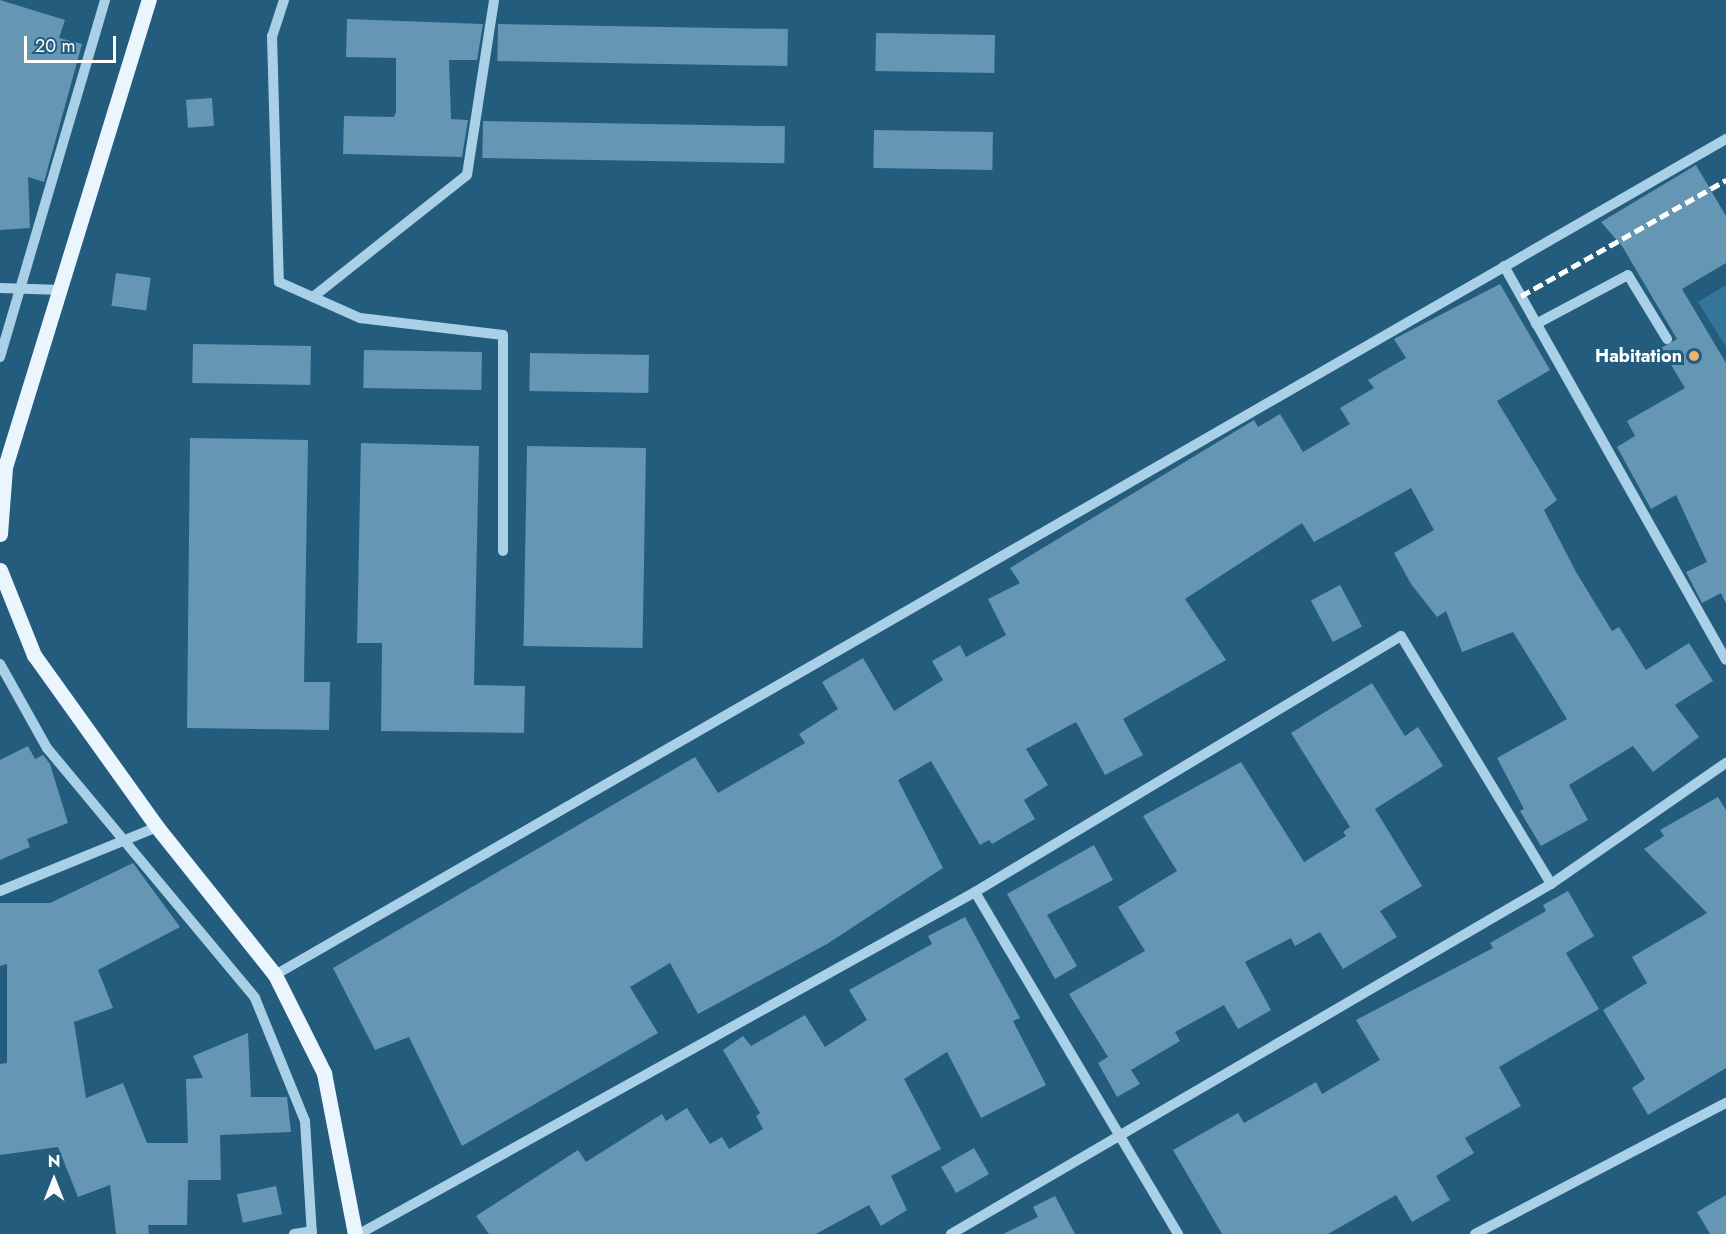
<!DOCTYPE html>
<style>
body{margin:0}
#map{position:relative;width:1726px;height:1234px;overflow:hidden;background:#245c7e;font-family:Jost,sans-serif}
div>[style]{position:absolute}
.green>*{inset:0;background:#34759a}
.building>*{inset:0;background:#6596b3;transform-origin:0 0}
.minor>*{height:10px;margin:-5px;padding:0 5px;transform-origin:5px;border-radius:5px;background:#a9d0e6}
.major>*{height:15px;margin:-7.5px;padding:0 7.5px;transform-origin:7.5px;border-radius:7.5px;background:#eaf5fd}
.rail>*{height:4.5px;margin-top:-2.25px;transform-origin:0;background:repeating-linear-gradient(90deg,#fff 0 10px,transparent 0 14.5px)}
.dots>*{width:16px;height:16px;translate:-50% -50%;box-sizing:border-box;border:3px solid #245c7e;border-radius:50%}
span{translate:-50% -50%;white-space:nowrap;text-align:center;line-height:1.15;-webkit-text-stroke:6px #245c7e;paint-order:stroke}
.poi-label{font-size:18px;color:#fff;font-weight:700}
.right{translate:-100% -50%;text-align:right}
.north{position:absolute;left:24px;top:1150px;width:60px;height:60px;-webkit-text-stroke:4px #245c7e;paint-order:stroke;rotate:0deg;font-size:16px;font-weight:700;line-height:24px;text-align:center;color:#fff}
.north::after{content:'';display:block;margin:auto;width:21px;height:27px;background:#fff;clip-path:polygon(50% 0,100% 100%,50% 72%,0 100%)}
.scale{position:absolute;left:24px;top:36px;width:92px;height:27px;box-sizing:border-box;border:3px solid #fff;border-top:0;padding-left:8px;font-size:18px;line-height:21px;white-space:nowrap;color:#fff;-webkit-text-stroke:4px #245c7e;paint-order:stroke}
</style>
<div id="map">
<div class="green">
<i style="clip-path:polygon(1726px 285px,1726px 347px,1698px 302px)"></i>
</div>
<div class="building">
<i style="clip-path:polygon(0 0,65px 20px,59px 38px,82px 44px,44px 182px,28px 177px,30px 228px,0 230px)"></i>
<i style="clip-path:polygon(347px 19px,483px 24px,477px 60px,449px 60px,451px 119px,468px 120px,462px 157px,343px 154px,344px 116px,394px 117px,396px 112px,396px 58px,346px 57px)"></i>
<i style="left:498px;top:24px;width:290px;height:37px;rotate:1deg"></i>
<i style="left:876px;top:33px;width:119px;height:38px;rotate:1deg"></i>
<i style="left:212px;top:98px;width:28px;height:26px;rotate:86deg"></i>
<i style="left:483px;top:121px;width:302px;height:37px;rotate:1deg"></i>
<i style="left:874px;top:130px;width:119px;height:38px;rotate:1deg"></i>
<i style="clip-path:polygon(1696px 165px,1726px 216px,1726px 263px,1682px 289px,1726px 363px,1726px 604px,1721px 593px,1702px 603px,1686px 572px,1707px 562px,1676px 495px,1651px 509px,1617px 447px,1635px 436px,1627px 421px,1685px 388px,1661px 348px,1677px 339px,1622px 246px,1601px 222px)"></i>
<i style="left:116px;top:273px;width:35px;height:33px;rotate:8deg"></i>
<i style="clip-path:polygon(1500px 284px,1550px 370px,1497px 401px,1557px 500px,1544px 510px,1576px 572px,1612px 631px,1619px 627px,1646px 670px,1689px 643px,1713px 681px,1675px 705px,1699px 737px,1653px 772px,1633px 746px,1569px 785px,1588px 820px,1541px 846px,1520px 811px,1524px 809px,1497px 758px,1567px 719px,1513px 632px,1462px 652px,1446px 611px,1437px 617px,1411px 584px,1394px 553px,1434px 530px,1411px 488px,1314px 542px,1302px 523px,1185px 599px,1226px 660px,1123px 719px,1143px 755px,1105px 775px,1076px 722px,1026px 749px,1048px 785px,1024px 800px,1035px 819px,992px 844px,989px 840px,980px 845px,931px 761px,898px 780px,943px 868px,827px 944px,698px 1014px,670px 963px,630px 987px,658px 1033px,462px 1146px,409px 1037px,375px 1050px,333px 968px,695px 757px,718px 793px,805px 743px,799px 734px,838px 709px,822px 682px,863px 658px,894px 711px,943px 680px,932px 661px,960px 645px,966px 657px,1006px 635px,988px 599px,1020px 583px,1010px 568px,1254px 420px,1258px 427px,1280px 414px,1303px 452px,1350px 424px,1340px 408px,1374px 388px,1368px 380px,1406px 358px,1394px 339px)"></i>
<i style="left:193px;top:344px;width:118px;height:39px;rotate:1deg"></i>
<i style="left:364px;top:350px;width:118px;height:38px;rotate:1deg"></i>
<i style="left:530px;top:353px;width:119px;height:38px;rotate:1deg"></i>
<i style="clip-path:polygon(190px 438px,308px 440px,304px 682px,330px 682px,329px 730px,187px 728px)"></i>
<i style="clip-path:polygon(361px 443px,479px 446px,474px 685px,525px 686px,524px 733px,381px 731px,382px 643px,357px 643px)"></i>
<i style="left:527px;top:446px;width:119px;height:200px;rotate:1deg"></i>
<i style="left:1340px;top:585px;width:47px;height:33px;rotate:62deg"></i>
<i style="clip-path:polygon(1372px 683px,1405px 736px,1418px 727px,1443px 766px,1375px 809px,1422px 886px,1380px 911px,1397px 937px,1343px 969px,1320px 932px,1295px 946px,1291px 938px,1245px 962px,1271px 1010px,1238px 1029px,1224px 1005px,1175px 1032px,1180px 1041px,1131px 1070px,1140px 1084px,1117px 1097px,1098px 1063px,1108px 1057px,1069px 994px,1145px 951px,1118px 907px,1177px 871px,1143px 816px,1241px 762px,1304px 862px,1346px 836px,1343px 832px,1350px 827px,1291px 733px)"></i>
<i style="clip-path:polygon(28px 746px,35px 759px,43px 755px,50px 764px,68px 823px,27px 839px,30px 847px,0 860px,0 760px)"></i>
<i style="clip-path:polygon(1718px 797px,1726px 810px,1726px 1068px,1648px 1115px,1632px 1088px,1645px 1079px,1603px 1010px,1647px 983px,1632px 957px,1707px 913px,1644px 849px,1664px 836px,1660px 830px)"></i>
<i style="clip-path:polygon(1094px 845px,1113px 880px,1047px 915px,1077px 966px,1055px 979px,1007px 894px)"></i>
<i style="clip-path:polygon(133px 863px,180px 927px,98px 970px,113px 1008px,74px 1022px,86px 1098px,123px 1083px,147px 1143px,188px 1143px,186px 1079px,203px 1078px,193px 1056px,248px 1033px,251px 1097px,287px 1097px,291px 1132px,220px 1135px,221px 1180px,188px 1180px,187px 1225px,148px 1225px,149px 1234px,116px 1234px,110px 1185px,78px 1197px,58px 1147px,0 1155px,0 1064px,7px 1063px,7px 964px,0 966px,0 903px,50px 903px)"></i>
<i style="clip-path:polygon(1568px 891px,1594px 936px,1566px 953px,1599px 1009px,1499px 1067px,1521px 1106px,1465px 1138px,1474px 1153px,1436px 1176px,1450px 1200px,1412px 1222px,1396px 1195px,1328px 1234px,1222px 1234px,1173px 1150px,1238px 1113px,1244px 1123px,1316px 1082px,1322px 1094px,1380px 1060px,1356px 1020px,1493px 948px,1490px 943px,1546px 911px,1543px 905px)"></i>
<i style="clip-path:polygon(965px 917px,1020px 1018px,1013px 1021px,1046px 1085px,981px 1118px,947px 1052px,904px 1079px,941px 1149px,891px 1176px,907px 1210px,881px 1226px,869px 1205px,816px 1234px,489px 1234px,476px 1216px,578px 1150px,586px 1162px,662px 1114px,666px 1121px,687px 1108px,710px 1144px,722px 1137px,729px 1149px,763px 1129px,756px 1116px,760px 1113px,723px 1050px,743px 1036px,751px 1046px,805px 1015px,825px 1047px,867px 1020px,849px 990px,932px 944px,928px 936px)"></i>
<i style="left:974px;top:1148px;width:30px;height:38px;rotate:60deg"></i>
<i style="left:276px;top:1186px;width:29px;height:40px;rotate:78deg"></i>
<i style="clip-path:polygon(1726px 1195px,1726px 1234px,1710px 1234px,1697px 1212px)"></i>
<i style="clip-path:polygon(1055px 1196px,1075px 1234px,1003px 1234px,1038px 1217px,1033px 1207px)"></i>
</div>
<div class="minor">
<i style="left:284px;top:0;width:38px;rotate:108deg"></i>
<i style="left:272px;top:36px;width:246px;rotate:88.4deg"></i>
<i style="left:279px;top:282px;width:89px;rotate:24deg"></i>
<i style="left:360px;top:318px;width:144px;rotate:6.8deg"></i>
<i style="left:503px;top:335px;width:216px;rotate:90deg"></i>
<i style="left:1504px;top:266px;width:452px;rotate:60.6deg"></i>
<i style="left:0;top:288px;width:62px;rotate:1.8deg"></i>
<i style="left:313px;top:297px;width:196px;rotate:-38.4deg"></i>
<i style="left:467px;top:175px;width:177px;rotate:-81.2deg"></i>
<i style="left:1536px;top:324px;width:104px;rotate:-28deg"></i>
<i style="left:1628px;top:275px;width:75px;rotate:58.6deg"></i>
<i style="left:0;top:357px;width:372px;rotate:-73.6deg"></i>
<i style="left:0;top:664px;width:96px;rotate:60.8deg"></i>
<i style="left:47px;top:748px;width:325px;rotate:50.2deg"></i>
<i style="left:255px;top:998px;width:133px;rotate:67.9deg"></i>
<i style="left:305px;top:1121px;width:113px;rotate:86.5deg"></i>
<i style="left:0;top:891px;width:170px;rotate:-22.2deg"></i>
<i style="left:975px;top:892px;width:398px;rotate:59.3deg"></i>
<i style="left:275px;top:975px;width:1675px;rotate:-29.95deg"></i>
<i style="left:294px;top:1234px;width:18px;rotate:-9deg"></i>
<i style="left:359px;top:1234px;width:705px;rotate:-29.04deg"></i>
<i style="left:975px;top:892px;width:497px;rotate:-31deg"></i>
<i style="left:1401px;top:636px;width:290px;rotate:58.8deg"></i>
<i style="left:951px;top:1234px;width:695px;rotate:-30.26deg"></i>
<i style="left:1551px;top:884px;width:213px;rotate:-34.7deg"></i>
<i style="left:1475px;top:1234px;width:283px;rotate:-27.6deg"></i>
</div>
<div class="major">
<i style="left:0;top:534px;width:67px;rotate:-85.7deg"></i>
<i style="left:5px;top:467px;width:489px;rotate:-72.9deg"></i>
<i style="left:0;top:570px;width:92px;rotate:68.2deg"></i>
<i style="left:34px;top:655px;width:211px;rotate:54.4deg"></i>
<i style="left:157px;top:827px;width:189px;rotate:51.4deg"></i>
<i style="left:275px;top:975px;width:110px;rotate:63.4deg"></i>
<i style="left:324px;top:1073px;width:164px;rotate:79.1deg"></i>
</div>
<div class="rail">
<i style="left:1521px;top:296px;width:236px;rotate:-29.5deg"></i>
</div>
<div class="dots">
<i style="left:1694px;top:356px;background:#f0b16d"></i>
</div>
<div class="poi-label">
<span class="right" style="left:1682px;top:356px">Habitation</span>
</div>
<div class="north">N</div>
<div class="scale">20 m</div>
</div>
